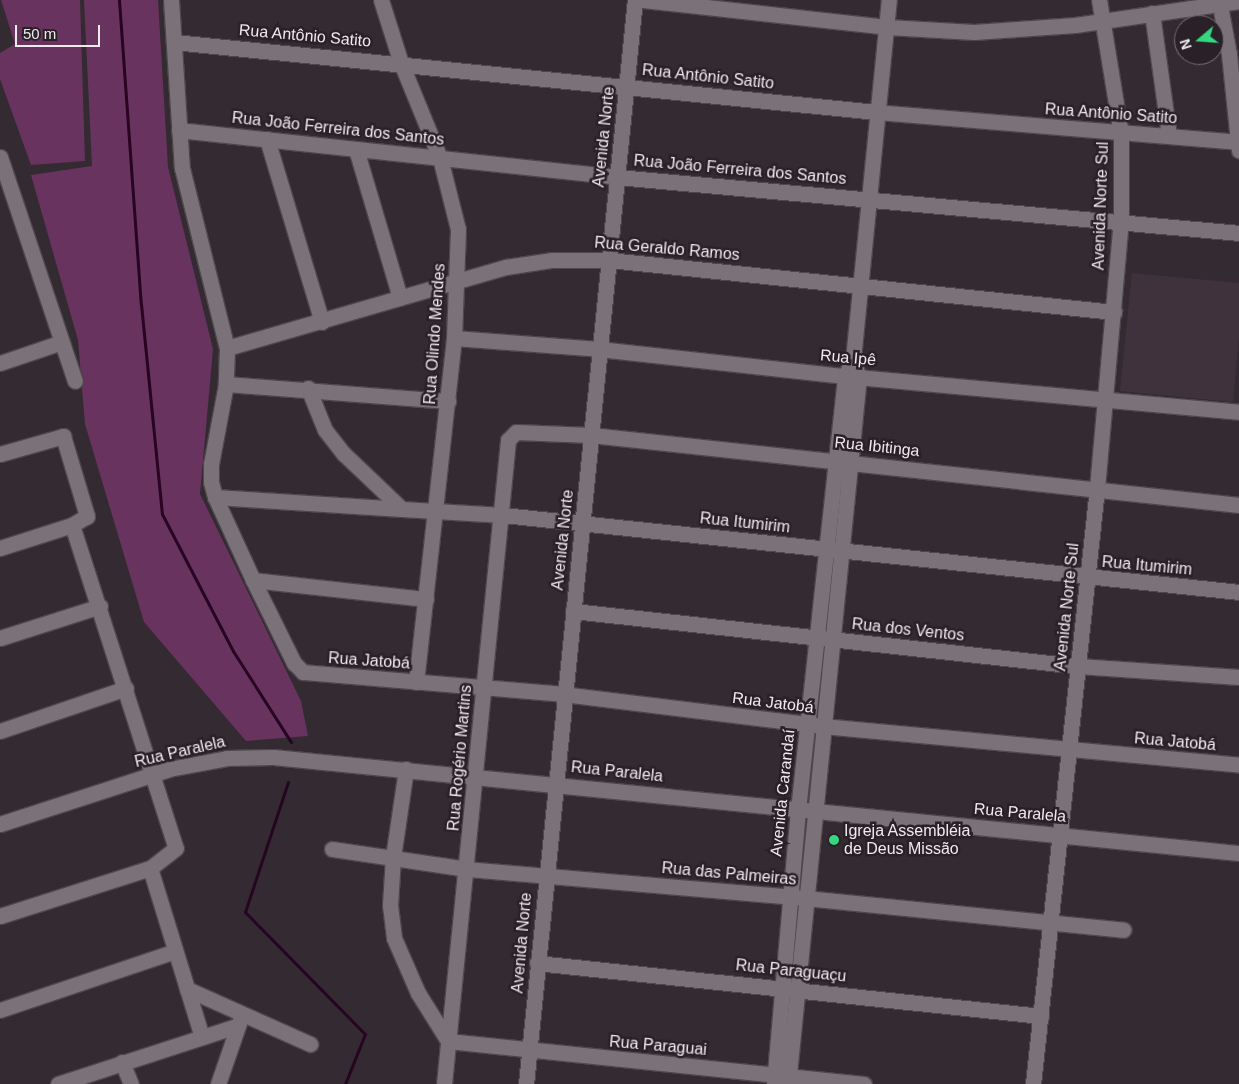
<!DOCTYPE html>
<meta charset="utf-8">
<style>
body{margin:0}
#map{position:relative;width:1239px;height:1084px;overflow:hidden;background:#332b31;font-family:Arial,sans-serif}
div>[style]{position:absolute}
.built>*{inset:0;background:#3f323c}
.green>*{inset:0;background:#69335f}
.stream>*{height:3px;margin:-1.5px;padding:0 1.5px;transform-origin:1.5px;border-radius:1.5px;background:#270422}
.roads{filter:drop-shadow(1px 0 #4e474c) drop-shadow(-1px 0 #4e474c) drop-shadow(0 1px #4e474c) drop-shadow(0 -1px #4e474c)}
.minor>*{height:15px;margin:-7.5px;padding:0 7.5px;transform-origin:7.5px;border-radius:7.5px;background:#7b7179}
.dots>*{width:14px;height:14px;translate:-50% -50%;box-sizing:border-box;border:2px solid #292127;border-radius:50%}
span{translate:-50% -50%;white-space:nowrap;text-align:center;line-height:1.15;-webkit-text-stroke:5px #292127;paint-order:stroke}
.street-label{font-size:16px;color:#efeaee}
.poi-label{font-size:16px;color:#efeaee}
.left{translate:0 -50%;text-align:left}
.north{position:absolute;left:1174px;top:15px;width:50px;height:50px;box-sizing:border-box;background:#292127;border:1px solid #787177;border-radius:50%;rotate:252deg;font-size:14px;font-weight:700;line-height:20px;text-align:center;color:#efeaee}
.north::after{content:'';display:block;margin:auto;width:18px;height:22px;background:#34d881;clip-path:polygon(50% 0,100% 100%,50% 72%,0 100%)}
.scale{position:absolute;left:15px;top:25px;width:85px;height:22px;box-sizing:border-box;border:2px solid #efeaee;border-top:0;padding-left:6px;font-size:15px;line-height:18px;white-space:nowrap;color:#efeaee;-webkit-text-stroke:4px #292127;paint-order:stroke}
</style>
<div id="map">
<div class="built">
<i style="clip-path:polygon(1132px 273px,1239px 283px,1239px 337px,1233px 402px,1120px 391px)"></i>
</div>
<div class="green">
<i style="clip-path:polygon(1px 0,80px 0,85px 161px,31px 165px,0 79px,0 53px,15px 44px)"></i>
<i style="clip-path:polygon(84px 0,158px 0,168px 167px,213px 349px,200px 494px,301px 701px,308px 736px,246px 741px,144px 622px,85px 424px,78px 340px,31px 175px,92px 166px)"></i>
</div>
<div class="stream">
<i style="left:119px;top:0;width:305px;rotate:85.9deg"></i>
<i style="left:141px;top:304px;width:211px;rotate:84.3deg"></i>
<i style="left:162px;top:514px;width:154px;rotate:62.6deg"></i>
<i style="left:233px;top:651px;width:108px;rotate:57.5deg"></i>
<i style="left:288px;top:782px;width:137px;rotate:108.3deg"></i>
<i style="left:245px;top:912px;width:171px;rotate:45.5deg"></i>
<i style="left:365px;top:1034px;width:54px;rotate:111.8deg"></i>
</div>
<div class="roads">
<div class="minor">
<i style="left:171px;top:0;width:168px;rotate:86.3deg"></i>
<i style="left:182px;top:168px;width:186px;rotate:76deg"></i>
<i style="left:227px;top:348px;width:36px;rotate:92deg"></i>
<i style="left:226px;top:384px;width:81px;rotate:100.6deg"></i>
<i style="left:211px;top:464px;width:18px;rotate:90deg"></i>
<i style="left:211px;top:482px;width:16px;rotate:75deg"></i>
<i style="left:215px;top:497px;width:91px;rotate:65.4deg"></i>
<i style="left:253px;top:580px;width:93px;rotate:63.7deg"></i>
<i style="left:294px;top:663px;width:13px;rotate:45deg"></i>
<i style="left:303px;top:672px;width:261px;rotate:4.8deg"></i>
<i style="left:563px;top:694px;width:261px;rotate:7deg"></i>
<i style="left:822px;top:726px;width:419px;rotate:5.3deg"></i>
<i style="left:381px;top:0;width:66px;rotate:72.4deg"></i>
<i style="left:401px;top:63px;width:103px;rotate:67.7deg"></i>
<i style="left:440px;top:158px;width:73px;rotate:75.8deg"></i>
<i style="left:458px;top:229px;width:109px;rotate:92.1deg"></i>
<i style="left:454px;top:338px;width:346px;rotate:96.3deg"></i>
<i style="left:643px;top:0;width:245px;rotate:6.3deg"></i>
<i style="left:887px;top:27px;width:87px;rotate:3.3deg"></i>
<i style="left:974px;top:32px;width:101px;rotate:-4deg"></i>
<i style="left:1075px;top:25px;width:166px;rotate:-8.3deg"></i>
<i style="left:1219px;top:0;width:55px;rotate:79.5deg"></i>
<i style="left:1229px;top:54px;width:97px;rotate:84.1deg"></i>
<i style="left:1152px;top:13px;width:124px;rotate:82.1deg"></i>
<i style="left:174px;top:42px;width:705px;rotate:5.69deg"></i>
<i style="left:876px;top:112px;width:364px;rotate:4.7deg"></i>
<i style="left:179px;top:130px;width:441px;rotate:6.1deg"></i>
<i style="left:617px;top:177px;width:625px;rotate:5.14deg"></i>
<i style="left:267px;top:139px;width:191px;rotate:73.3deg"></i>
<i style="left:356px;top:149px;width:155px;rotate:73.5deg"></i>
<i style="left:0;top:157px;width:236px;rotate:71.5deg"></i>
<i style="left:454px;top:338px;width:145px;rotate:4.3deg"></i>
<i style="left:599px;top:349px;width:247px;rotate:6.3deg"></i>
<i style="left:845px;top:376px;width:396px;rotate:5.2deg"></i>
<i style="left:227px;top:348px;width:291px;rotate:-16.2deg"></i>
<i style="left:506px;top:267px;width:47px;rotate:-8.7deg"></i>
<i style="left:552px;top:260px;width:57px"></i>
<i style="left:609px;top:260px;width:508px;rotate:5.88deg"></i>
<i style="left:0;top:363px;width:65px;rotate:-18.7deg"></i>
<i style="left:226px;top:384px;width:223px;rotate:4.4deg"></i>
<i style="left:308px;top:388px;width:45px;rotate:68deg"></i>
<i style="left:325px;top:430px;width:31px;rotate:52deg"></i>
<i style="left:344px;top:454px;width:80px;rotate:43.5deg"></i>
<i style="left:402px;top:509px;width:101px;rotate:3.4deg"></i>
<i style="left:503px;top:515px;width:740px;rotate:5.97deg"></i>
<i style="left:0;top:454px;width:66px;rotate:-15.9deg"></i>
<i style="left:63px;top:436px;width:84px;rotate:73.3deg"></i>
<i style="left:87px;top:516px;width:17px;rotate:149deg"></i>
<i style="left:72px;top:525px;width:76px;rotate:162.3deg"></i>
<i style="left:215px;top:497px;width:187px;rotate:3.7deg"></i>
<i style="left:72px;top:525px;width:339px;rotate:72.2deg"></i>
<i style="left:176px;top:848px;width:33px;rotate:142deg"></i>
<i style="left:150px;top:868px;width:177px;rotate:72.9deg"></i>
<i style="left:253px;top:580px;width:174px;rotate:6.3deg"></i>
<i style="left:573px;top:611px;width:508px;rotate:6.22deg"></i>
<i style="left:1078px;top:666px;width:161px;rotate:3.9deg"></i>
<i style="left:0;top:638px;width:105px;rotate:-17.7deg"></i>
<i style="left:0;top:731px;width:133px;rotate:-18.8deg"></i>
<i style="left:406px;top:769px;width:89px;rotate:98.4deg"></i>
<i style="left:393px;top:857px;width:48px;rotate:93.6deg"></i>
<i style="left:390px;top:905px;width:33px;rotate:83deg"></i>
<i style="left:394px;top:938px;width:60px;rotate:66.4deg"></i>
<i style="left:418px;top:993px;width:57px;rotate:58deg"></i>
<i style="left:448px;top:1041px;width:418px;rotate:5.9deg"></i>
<i style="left:0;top:824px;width:178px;rotate:-18deg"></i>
<i style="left:169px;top:769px;width:59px;rotate:-10.7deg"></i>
<i style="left:227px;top:758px;width:46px;rotate:-1.2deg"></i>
<i style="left:273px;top:757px;width:971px;rotate:5.68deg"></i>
<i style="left:332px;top:849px;width:136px;rotate:8.4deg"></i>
<i style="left:467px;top:869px;width:339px;rotate:4.9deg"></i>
<i style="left:805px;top:898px;width:320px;rotate:5.7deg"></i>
<i style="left:0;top:916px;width:157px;rotate:-17.7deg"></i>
<i style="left:537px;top:963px;width:507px;rotate:6deg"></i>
<i style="left:187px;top:989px;width:135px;rotate:24.1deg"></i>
<i style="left:0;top:1010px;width:185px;rotate:-18.6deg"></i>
<i style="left:122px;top:1062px;width:24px;rotate:68deg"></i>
<i style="left:58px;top:1084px;width:188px;rotate:-18deg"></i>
<i style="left:218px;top:1084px;width:68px;rotate:-71deg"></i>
<i style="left:444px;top:1084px;width:647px;rotate:-84.32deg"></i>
<i style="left:508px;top:440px;width:11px;rotate:-45deg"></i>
<i style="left:516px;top:432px;width:75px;rotate:2.3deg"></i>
<i style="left:591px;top:435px;width:652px;rotate:6.17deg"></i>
<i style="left:526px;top:1084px;width:1089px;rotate:-84.26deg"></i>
<i style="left:774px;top:1084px;width:275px;rotate:-85deg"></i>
<i style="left:798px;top:810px;width:437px;rotate:-83.8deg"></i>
<i style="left:845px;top:376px;width:19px;rotate:-65deg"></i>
<i style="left:853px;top:359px;width:361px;rotate:-84.3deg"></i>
<i style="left:788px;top:1084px;width:711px;rotate:-84.27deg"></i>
<i style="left:859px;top:377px;width:9px;rotate:-111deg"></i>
<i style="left:1033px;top:1084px;width:599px;rotate:-83.87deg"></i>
<i style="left:1097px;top:488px;width:268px;rotate:-84.9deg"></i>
<i style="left:1121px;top:221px;width:87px;rotate:-90deg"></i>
<i style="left:1121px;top:134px;width:136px;rotate:-99.3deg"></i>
</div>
</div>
<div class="dots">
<i style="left:834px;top:840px;background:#34d881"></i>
</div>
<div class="street-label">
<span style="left:305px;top:36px;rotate:5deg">Rua Antônio Satito</span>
<span style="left:708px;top:77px;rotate:6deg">Rua Antônio Satito</span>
<span style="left:1111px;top:114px;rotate:4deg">Rua Antônio Satito</span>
<span style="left:338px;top:129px;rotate:6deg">Rua João Ferreira dos Santos</span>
<span style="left:604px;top:137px;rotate:-84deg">Avenida Norte</span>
<span style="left:740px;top:170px;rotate:5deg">Rua João Ferreira dos Santos</span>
<span style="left:1101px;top:206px;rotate:-88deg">Avenida Norte Sul</span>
<span style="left:667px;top:249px;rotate:5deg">Rua Geraldo Ramos</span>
<span style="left:435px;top:334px;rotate:-86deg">Rua Olindo Mendes</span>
<span style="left:848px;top:358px;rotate:5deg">Rua Ipê</span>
<span style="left:877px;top:447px;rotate:6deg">Rua Ibitinga</span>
<span style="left:745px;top:523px;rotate:6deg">Rua Itumirim</span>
<span style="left:563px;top:540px;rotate:-84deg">Avenida Norte</span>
<span style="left:1147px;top:566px;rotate:5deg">Rua Itumirim</span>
<span style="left:1067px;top:607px;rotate:-84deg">Avenida Norte Sul</span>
<span style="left:908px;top:630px;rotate:6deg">Rua dos Ventos</span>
<span style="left:369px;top:661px;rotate:4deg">Rua Jatobá</span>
<span style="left:773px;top:703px;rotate:7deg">Rua Jatobá</span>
<span style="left:1175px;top:742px;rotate:5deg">Rua Jatobá</span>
<span style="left:180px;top:752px;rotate:-13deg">Rua Paralela</span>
<span style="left:460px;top:758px;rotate:-85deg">Rua Rogério Martins</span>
<span style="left:617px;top:772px;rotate:6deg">Rua Paralela</span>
<span style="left:783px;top:793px;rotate:-84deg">Avenida Carandaí</span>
<span style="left:1020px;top:813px;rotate:5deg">Rua Paralela</span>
<span style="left:729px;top:874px;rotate:5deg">Rua das Palmeiras</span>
<span style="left:522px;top:943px;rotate:-85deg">Avenida Norte</span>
<span style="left:791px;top:971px;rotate:6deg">Rua Paraguaçu</span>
<span style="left:658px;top:1046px;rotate:5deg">Rua Paraguai</span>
</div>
<div class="poi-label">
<span class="left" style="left:844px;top:840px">Igreja Assembléia<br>de Deus Missão</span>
</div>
<div class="north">N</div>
<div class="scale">50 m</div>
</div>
